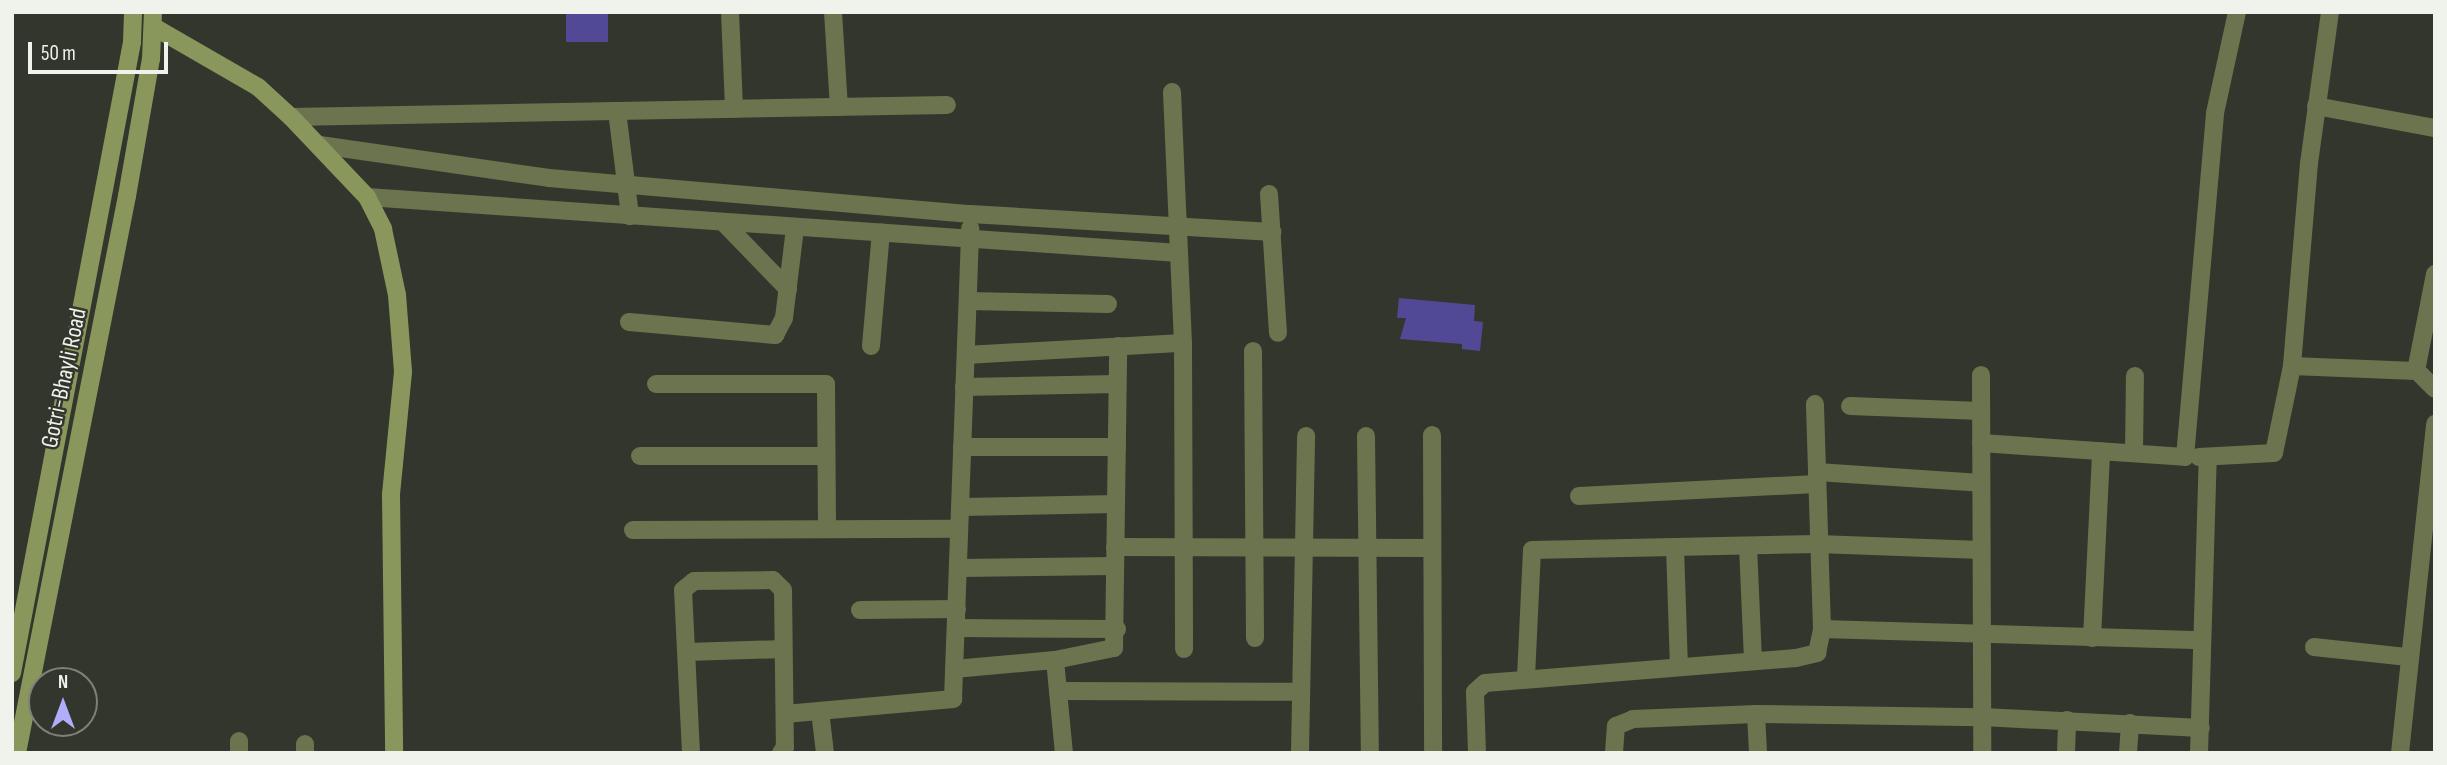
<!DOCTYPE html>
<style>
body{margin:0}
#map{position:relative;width:2447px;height:765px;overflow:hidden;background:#33362c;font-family:"Sofia Sans Condensed",sans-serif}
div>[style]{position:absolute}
.building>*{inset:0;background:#524996;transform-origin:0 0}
.street>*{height:18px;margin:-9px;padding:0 9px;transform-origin:9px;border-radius:9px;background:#6b744f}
.secondary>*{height:18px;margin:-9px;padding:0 9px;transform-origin:9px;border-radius:9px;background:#89975c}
span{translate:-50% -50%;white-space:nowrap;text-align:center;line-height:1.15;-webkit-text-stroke:5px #33362c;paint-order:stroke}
.street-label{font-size:24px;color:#f0f2ec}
.frame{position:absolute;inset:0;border:14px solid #f0f2ec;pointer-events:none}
.north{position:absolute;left:28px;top:667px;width:70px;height:70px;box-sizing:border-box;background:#33362c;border:2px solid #7f8179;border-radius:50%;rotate:0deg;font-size:19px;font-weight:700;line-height:28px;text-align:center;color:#f0f2ec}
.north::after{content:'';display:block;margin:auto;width:24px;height:32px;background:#b1adfa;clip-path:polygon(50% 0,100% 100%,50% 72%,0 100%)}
.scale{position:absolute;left:28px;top:42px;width:140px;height:32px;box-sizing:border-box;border:4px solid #f0f2ec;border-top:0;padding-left:9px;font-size:21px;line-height:24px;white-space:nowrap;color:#f0f2ec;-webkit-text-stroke:5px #33362c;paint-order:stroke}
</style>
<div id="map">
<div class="building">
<i style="left:566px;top:12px;width:42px;height:30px"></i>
<i style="clip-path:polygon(1399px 298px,1475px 305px,1474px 321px,1483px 322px,1480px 351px,1462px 349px,1462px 344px,1400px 339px,1406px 318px,1397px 318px)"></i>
</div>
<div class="street">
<i style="left:730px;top:12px;width:97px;rotate:87.6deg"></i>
<i style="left:833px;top:12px;width:95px;rotate:86.4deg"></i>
<i style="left:2330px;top:12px;width:152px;rotate:97.9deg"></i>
<i style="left:2309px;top:163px;width:204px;rotate:94.8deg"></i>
<i style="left:2292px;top:366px;width:124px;rotate:2.3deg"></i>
<i style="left:2416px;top:371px;width:99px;rotate:-78.9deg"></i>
<i style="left:1172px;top:92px;width:251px;rotate:87.5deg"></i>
<i style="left:1183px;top:343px;width:306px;rotate:89.8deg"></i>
<i style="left:2316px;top:106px;width:121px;rotate:10.5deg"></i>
<i style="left:617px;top:111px;width:106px;rotate:82.9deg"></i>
<i style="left:291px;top:117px;width:656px;rotate:-1.05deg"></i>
<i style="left:320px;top:145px;width:231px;rotate:8.2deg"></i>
<i style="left:549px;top:178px;width:423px;rotate:4.9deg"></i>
<i style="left:970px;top:214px;width:303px;rotate:3.4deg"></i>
<i style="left:1269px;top:194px;width:139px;rotate:86.3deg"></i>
<i style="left:367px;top:197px;width:814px;rotate:3.95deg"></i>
<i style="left:724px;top:223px;width:92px;rotate:45.9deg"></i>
<i style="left:968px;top:301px;width:140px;rotate:1.2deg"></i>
<i style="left:629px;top:322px;width:147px;rotate:5.1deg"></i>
<i style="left:775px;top:335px;width:19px;rotate:-62deg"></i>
<i style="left:784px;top:318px;width:91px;rotate:-83deg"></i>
<i style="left:871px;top:346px;width:114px;rotate:-85deg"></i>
<i style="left:1253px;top:351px;width:287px;rotate:89.6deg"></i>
<i style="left:966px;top:355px;width:217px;rotate:-3.2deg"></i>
<i style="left:2417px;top:371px;width:25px;rotate:45deg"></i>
<i style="left:1981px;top:375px;width:378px;rotate:89.8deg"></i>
<i style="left:656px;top:384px;width:170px"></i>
<i style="left:826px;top:384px;width:145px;rotate:89.6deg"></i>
<i style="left:964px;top:387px;width:153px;rotate:-1.1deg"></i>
<i style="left:1850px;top:406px;width:131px;rotate:2.2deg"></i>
<i style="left:1432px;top:435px;width:318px;rotate:89.8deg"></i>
<i style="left:1366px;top:436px;width:317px;rotate:89.3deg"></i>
<i style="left:1981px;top:443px;width:204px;rotate:3.9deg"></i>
<i style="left:2185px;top:457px;width:345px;rotate:-85deg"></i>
<i style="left:2215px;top:113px;width:103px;rotate:-77.7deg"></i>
<i style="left:962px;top:447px;width:155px"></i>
<i style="left:2134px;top:453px;width:77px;rotate:-89.3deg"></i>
<i style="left:640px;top:456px;width:184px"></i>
<i style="left:2199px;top:457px;width:75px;rotate:-3.1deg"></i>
<i style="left:2274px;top:453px;width:89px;rotate:-78.3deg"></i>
<i style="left:1817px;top:472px;width:164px;rotate:3.8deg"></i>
<i style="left:1579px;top:496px;width:238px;rotate:-2.9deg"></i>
<i style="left:960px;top:507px;width:156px;rotate:-1.1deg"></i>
<i style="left:633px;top:530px;width:326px;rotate:-0.2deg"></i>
<i style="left:1748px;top:546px;width:115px;rotate:87.5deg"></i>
<i style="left:1115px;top:547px;width:317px;rotate:0.2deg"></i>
<i style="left:1675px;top:547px;width:119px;rotate:88.1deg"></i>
<i style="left:958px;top:568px;width:157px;rotate:-0.7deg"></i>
<i style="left:860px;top:610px;width:97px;rotate:-0.6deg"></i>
<i style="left:957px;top:628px;width:160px;rotate:0.4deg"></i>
<i style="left:1822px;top:629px;width:380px;rotate:1.7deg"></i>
<i style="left:2092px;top:638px;width:187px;rotate:-87.2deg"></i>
<i style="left:2314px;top:647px;width:95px;rotate:6.1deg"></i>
<i style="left:687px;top:652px;width:96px;rotate:-1.8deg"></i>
<i style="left:1055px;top:660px;width:93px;rotate:84.5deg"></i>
<i style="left:954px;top:669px;width:101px;rotate:-5.1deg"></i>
<i style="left:1055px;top:660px;width:60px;rotate:-11.5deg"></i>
<i style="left:1114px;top:648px;width:302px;rotate:-89.2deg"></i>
<i style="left:1526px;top:677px;width:127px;rotate:-87.3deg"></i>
<i style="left:1532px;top:550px;width:286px;rotate:-1.2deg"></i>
<i style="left:1818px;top:544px;width:163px;rotate:2.1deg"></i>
<i style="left:1058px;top:691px;width:243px;rotate:0.2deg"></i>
<i style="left:820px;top:711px;width:42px;rotate:83.2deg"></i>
<i style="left:785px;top:714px;width:169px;rotate:-5.1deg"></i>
<i style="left:953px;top:699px;width:471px;rotate:-87.9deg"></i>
<i style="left:1756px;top:714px;width:39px;rotate:87deg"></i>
<i style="left:239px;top:741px;width:12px;rotate:90deg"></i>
<i style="left:305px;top:753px;width:9px;rotate:-90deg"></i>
<i style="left:691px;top:753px;width:163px;rotate:-92.8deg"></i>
<i style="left:683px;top:590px;width:14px;rotate:-39deg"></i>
<i style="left:694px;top:581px;width:79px;rotate:-0.7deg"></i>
<i style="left:773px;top:580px;width:14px;rotate:45deg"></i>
<i style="left:783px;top:590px;width:157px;rotate:89.3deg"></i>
<i style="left:785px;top:747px;width:7px;rotate:124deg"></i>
<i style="left:1300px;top:753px;width:317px;rotate:-88.9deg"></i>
<i style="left:1477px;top:753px;width:61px;rotate:-91.9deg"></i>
<i style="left:1475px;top:692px;width:13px;rotate:-42deg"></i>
<i style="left:1485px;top:683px;width:312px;rotate:-4.6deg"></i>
<i style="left:1796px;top:658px;width:22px;rotate:-13deg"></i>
<i style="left:1817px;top:653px;width:25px;rotate:-78deg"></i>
<i style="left:1822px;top:629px;width:225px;rotate:-91.8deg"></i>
<i style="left:1614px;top:753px;width:27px;rotate:-86deg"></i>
<i style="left:1616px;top:726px;width:18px;rotate:-22deg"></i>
<i style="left:1633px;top:719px;width:123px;rotate:-2.3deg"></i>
<i style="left:1756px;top:714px;width:226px;rotate:0.8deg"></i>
<i style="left:1982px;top:717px;width:219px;rotate:2.9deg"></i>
<i style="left:2066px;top:753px;width:33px;rotate:-88deg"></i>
<i style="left:2128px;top:753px;width:30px;rotate:-86deg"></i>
<i style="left:2199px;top:753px;width:296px;rotate:-88.3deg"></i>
<i style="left:2400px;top:753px;width:331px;rotate:-83.9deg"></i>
</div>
<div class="secondary">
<i style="left:154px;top:27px;width:120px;rotate:30deg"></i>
<i style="left:258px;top:87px;width:45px;rotate:42.3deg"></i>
<i style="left:291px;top:117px;width:110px;rotate:46.5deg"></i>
<i style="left:367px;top:197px;width:36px;rotate:63deg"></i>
<i style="left:383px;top:229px;width:67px;rotate:78deg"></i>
<i style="left:397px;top:295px;width:77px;rotate:85.5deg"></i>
<i style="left:403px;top:372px;width:124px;rotate:95.6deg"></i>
<i style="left:391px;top:495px;width:258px;rotate:89.3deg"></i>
<i style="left:12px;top:673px;width:642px;rotate:-79.23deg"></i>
<i style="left:132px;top:42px;width:30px;rotate:-88deg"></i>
<i style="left:17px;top:753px;width:568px;rotate:-78.83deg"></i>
<i style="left:127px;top:196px;width:139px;rotate:-80.1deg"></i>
<i style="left:151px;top:59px;width:47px;rotate:-87.6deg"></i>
</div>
<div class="street-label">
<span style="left:64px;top:378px;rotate:-78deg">Gotri-Bhayli Road</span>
</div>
<div class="frame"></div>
<div class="north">N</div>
<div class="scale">50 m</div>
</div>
